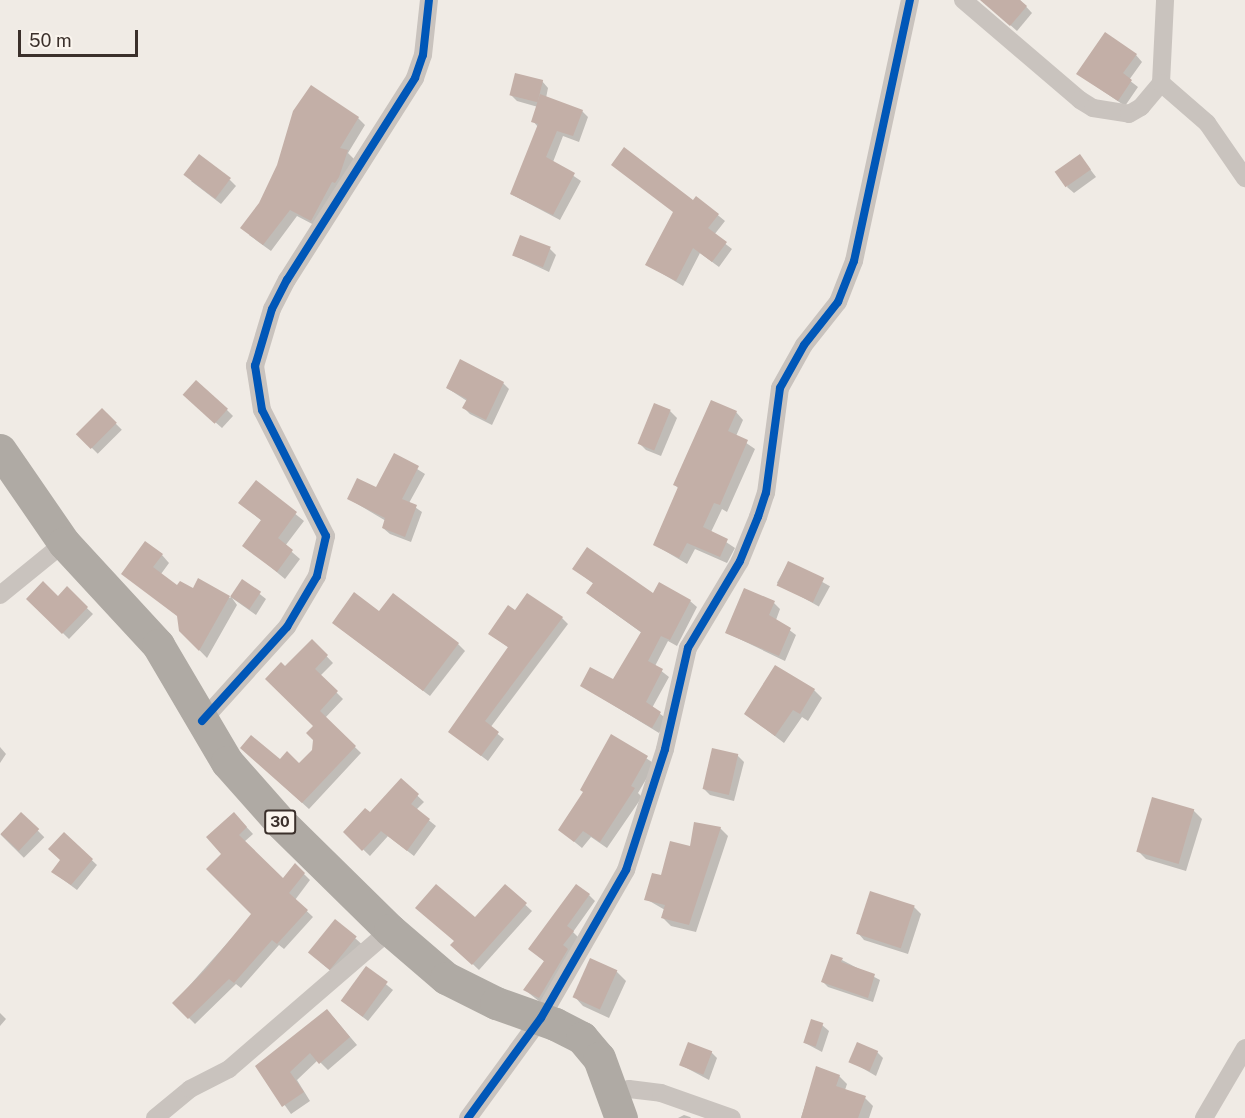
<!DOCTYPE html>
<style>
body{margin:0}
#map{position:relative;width:1245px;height:1118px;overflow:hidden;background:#f0ebe5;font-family:"Public Sans",sans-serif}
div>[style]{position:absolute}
.shadow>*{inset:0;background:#0003;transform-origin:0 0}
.building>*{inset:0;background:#c3afa7;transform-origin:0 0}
.street>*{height:18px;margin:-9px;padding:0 9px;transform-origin:9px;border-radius:9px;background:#c9c3be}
.highway>*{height:33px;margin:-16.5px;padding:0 16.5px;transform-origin:16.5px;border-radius:16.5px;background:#afaaa4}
.cycleway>*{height:8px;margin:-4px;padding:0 4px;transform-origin:4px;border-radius:4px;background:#0057b8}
span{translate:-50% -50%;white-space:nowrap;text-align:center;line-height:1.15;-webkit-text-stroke:6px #fbf5ee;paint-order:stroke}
.shield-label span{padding:2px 4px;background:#fbf5ee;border:2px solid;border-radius:4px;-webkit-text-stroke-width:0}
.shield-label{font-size:15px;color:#3b302b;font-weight:700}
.scale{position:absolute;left:18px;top:30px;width:120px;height:27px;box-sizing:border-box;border:3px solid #3b302b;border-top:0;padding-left:8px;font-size:18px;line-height:21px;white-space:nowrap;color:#3b302b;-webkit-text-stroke:4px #fbf5ee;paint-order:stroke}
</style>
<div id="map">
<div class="shadow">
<i style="clip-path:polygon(982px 0,1020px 0,1032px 13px,1017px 31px)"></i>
<i style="clip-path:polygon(1136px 55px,1142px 62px,1129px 80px,1138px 87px,1125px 106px,1078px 74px)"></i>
<i style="clip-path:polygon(542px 81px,548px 88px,546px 98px,582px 111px,588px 117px,579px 142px,563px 136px,553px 162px,581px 181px,560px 220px,511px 194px,538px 127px,533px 121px,538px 107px,517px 101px,511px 95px)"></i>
<i style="clip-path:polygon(358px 118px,365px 125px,348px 153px,354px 159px,318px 227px,297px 216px,271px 251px,249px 235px)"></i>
<i style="clip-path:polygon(1080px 156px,1096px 177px,1074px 193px,1067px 187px)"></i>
<i style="clip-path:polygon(230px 180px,236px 186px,221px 204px,191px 181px)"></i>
<i style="clip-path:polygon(697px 198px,725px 221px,714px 235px,732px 249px,719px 267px,700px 253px,683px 286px,646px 264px)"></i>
<i style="clip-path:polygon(550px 249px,556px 255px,549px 272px,513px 255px)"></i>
<i style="clip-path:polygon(503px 383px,509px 389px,492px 425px,470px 414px,464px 408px,467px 401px,447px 388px)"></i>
<i style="clip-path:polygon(191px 401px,227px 410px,233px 416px,222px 428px)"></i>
<i style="left:102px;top:410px;width:28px;height:34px;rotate:45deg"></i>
<i style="clip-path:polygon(670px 411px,677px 418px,661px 456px,646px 450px,640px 444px)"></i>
<i style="clip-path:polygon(736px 412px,743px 420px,736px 436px,755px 449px,727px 512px,722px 509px,711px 532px,735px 548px,727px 563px,695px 549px,687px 564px,655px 545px,679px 489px,675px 485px)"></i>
<i style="clip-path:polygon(395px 455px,425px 474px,409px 503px,422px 512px,411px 542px,390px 534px,383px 528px,386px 521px,349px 499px,376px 489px)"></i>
<i style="clip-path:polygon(256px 482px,304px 521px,285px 546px,300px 559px,285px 579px,244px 545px,262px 521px,240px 503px)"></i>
<i style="clip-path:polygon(162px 555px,169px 563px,161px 574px,178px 587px,193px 590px,199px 580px,230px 598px,243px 581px,266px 599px,256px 615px,232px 598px,237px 605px,207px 658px,180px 630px,179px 617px,123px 574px)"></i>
<i style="left:788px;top:563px;width:48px;height:23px;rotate:29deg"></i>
<i style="clip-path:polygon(574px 569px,653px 595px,690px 601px,697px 607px,677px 646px,668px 641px,655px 666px,669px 677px,652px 708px,667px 719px,659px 733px,582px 686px,614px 681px,642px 633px,595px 599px,588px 593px,594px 584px)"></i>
<i style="clip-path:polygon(67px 589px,93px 614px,69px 639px,28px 599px,58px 598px)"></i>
<i style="clip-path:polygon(774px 603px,780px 609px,776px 620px,796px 635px,785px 661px,727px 633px)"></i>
<i style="clip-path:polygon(516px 612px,562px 618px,568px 624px,490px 728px,504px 739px,488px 761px,450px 732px,509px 648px,490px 634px)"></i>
<i style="clip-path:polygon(341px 629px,458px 644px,465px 651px,430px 696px)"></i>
<i style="clip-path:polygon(312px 641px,333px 663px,320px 676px,343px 699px,325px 718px,361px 753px,309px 809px,248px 754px,299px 765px,313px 750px,315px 726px,285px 668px)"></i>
<i style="clip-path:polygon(814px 690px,822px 698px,808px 721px,802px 717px,784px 743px,746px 714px)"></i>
<i style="clip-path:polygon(612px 736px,655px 764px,638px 793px,642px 797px,607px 848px,591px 837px,582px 848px,560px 830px,585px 793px)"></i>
<i style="clip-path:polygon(0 747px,6px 754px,0 763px)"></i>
<i style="clip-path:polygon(737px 755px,744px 762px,734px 801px,710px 795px,704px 789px)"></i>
<i style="clip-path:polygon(401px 780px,424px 802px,416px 810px,436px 826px,414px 856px,388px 836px,370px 856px,345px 832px,370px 814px)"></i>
<i style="clip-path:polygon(1193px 810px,1202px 819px,1186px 871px,1146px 859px,1138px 851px)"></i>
<i style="left:21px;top:814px;width:33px;height:29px;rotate:45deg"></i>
<i style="clip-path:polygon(240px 820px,253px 834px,244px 842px,283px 881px,295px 865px,310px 880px,295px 900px,313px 917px,284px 949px,279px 945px,241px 988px,236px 984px,195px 1024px,174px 1003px,253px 914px,223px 854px)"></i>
<i style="clip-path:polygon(720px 828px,728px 836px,696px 932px,671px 926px,663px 918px,665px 910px,646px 899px,691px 848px)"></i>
<i style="clip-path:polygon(64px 834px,97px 865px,77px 890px,53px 872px,62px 860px)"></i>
<i style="clip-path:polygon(505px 886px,532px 911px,479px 970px,459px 951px,475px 919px)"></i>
<i style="clip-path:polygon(589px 895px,595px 901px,573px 932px,579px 938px,546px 1004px,540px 1002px,525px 990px,545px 962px,530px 949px)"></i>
<i style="clip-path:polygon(914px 907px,921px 914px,908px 954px,864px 940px,858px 933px)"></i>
<i style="clip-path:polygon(336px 921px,366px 948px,338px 977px,320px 962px)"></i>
<i style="clip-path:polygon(842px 960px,880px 980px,873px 1002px,828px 987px,823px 982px)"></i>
<i style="clip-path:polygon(366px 968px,393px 990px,368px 1021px,347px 1005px)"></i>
<i style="clip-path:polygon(616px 971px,626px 981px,609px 1018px,583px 1006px,574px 996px)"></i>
<i style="clip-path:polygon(0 1013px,6px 1019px,0 1026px)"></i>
<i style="clip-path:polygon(334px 1018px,357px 1045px,328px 1070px,318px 1060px,297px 1080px,310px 1101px,291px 1114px,257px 1066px)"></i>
<i style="clip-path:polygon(822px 1025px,829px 1031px,822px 1052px,805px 1043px)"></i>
<i style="clip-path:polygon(711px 1052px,717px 1058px,709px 1080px,681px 1065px)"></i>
<i style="clip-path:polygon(877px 1052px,883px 1058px,876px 1076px,850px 1061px)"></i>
<i style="clip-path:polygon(817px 1068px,839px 1076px,847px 1084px,845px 1090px,865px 1098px,873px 1106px,869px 1118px,801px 1118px)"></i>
<i style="clip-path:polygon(684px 1115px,690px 1117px,691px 1118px,678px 1118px)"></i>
</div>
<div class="building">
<i style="clip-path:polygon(980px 0,1020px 0,1027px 6px,1010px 26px)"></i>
<i style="clip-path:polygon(1105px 32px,1137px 54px,1123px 73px,1132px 80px,1118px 101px,1076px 74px)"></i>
<i style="left:515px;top:73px;width:29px;height:23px;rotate:14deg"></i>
<i style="clip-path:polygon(311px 85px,359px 117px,340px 148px,348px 150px,339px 177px,335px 183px,332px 182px,311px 221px,290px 210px,263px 245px,240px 228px,259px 203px,277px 165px,293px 111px)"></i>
<i style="clip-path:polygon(540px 94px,583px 110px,573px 136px,557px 131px,546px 157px,575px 173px,553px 215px,510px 194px,538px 124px,531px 122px)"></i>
<i style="clip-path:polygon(624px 147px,693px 200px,696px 196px,719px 214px,708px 228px,727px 242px,712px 262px,693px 248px,676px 281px,645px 265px,673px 212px,611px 165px)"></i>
<i style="left:199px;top:154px;width:40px;height:26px;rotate:37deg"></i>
<i style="left:1080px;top:154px;width:19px;height:31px;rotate:55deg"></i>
<i style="left:520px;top:235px;width:33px;height:22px;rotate:21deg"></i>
<i style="clip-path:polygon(460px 359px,504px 382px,486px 420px,462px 408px,467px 399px,446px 388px)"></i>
<i style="left:196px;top:380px;width:43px;height:20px;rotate:42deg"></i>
<i style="clip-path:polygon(711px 400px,737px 411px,728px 431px,748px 440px,720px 505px,714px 503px,703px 527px,728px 539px,720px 557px,687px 543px,679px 558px,653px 545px,678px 487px,673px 485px)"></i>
<i style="left:654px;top:403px;width:18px;height:44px;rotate:22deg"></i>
<i style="left:102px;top:408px;width:21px;height:37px;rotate:45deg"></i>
<i style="clip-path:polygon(394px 453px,419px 466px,402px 499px,417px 505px,405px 537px,382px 528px,385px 518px,347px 499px,357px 478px,376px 487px)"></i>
<i style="clip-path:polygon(256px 480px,297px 512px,278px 538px,293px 550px,277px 572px,242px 546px,261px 520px,238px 503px)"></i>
<i style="clip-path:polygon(145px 541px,163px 554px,153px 567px,177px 585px,180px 581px,193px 588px,198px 578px,230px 596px,199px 651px,179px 631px,177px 616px,121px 574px)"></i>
<i style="clip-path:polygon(587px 547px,653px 593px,659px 582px,691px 600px,670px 640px,661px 636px,648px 661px,663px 669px,646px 702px,661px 712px,652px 728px,580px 686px,590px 667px,613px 679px,641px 632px,586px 593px,593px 583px,572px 569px)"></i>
<i style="left:788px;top:561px;width:40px;height:27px;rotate:25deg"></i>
<i style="left:242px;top:579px;width:23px;height:21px;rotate:34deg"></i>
<i style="clip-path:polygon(43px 581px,58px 596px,67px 586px,88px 607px,62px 634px,26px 599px)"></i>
<i style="clip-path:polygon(744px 588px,775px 601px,769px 615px,791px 628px,779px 656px,725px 633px)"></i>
<i style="clip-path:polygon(354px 592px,379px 611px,393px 593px,459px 643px,423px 691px,332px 623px)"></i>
<i style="clip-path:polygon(527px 593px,563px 617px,485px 721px,499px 732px,481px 756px,448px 732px,508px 647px,488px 634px,508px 605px,515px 610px)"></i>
<i style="clip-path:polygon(312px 639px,328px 655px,315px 669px,338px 691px,320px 711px,356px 746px,302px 803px,240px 748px,251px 735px,280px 759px,287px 751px,299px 763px,312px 750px,313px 740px,306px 733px,313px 726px,265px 679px,281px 662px,285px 666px)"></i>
<i style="clip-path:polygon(775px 665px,815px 689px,800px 714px,793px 710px,775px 736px,744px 714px)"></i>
<i style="clip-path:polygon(611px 734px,648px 756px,631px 786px,635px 788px,600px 842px,583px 831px,574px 842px,558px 830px,583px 792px,580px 790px)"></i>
<i style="left:712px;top:748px;width:27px;height:42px;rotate:13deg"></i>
<i style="clip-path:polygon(401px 778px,419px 794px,411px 804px,430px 819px,407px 851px,381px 831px,362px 851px,343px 832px,365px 808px,370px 812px)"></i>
<i style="left:1152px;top:797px;width:44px;height:57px;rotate:16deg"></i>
<i style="left:21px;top:812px;width:25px;height:30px;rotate:43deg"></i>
<i style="clip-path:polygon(234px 812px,247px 827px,239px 835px,283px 878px,295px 863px,305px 873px,289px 893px,308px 910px,277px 944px,272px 940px,234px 983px,229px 979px,188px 1019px,172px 1003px,206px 969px,251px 914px,206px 869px,221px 854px,206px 837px)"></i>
<i style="clip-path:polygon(694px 822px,721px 827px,689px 925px,661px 918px,665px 905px,644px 900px,652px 873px,661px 875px,670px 841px,690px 846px)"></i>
<i style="clip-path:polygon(64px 832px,93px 859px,71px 885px,51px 872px,60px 860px,48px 849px)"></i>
<i style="clip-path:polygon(436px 884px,475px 917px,505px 884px,527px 903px,472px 965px,450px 945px,454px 941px,415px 908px)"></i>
<i style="clip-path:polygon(576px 884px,590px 894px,567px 926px,574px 931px,563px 945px,568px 949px,539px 998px,523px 990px,544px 961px,528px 949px)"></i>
<i style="left:870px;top:891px;width:47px;height:45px;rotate:18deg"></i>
<i style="left:335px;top:919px;width:28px;height:43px;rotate:39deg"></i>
<i style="clip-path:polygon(831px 954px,843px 958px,841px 962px,875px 974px,868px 998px,821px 982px)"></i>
<i style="left:590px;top:958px;width:30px;height:43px;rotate:24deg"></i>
<i style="left:366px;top:966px;width:27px;height:43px;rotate:36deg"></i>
<i style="clip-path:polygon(327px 1009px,350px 1037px,319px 1064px,310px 1053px,290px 1072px,304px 1092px,282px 1107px,255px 1066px)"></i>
<i style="left:811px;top:1019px;width:13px;height:25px;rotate:18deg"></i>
<i style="left:688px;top:1042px;width:26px;height:25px;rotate:21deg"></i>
<i style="left:857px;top:1042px;width:23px;height:22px;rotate:23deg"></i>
<i style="clip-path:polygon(816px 1066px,840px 1075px,836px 1086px,866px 1096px,858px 1118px,801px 1118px)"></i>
</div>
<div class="street">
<i style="left:963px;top:0;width:154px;rotate:40.5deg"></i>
<i style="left:1080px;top:100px;width:15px;rotate:32deg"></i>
<i style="left:1093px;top:108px;width:36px;rotate:9deg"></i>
<i style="left:1129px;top:114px;width:14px;rotate:-30deg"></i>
<i style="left:1141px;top:107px;width:31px;rotate:-50deg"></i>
<i style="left:1161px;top:83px;width:83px;rotate:-87.2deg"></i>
<i style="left:1161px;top:83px;width:61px;rotate:41deg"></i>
<i style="left:1207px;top:123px;width:67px;rotate:55.4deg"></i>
<i style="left:0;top:595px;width:82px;rotate:-39.1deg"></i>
<i style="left:202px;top:721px;width:127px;rotate:-47.9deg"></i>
<i style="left:287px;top:627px;width:59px;rotate:-59.5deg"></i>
<i style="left:317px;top:576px;width:41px;rotate:-77.3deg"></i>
<i style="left:326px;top:536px;width:141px;rotate:-116.9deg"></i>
<i style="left:262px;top:410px;width:45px;rotate:-99deg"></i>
<i style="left:255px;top:366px;width:59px;rotate:-73.4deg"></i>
<i style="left:272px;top:309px;width:33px;rotate:-63deg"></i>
<i style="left:287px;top:280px;width:239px;rotate:-57.6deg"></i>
<i style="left:415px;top:78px;width:24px;rotate:-71deg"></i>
<i style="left:423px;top:55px;width:55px;rotate:-83.8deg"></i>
<i style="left:613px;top:1093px;width:16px;rotate:-14deg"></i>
<i style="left:629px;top:1089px;width:32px;rotate:7deg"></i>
<i style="left:661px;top:1093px;width:75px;rotate:19.4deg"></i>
<i style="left:155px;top:1118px;width:45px;rotate:-39.6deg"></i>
<i style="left:190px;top:1089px;width:44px;rotate:-27.1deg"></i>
<i style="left:229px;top:1069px;width:213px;rotate:-40.8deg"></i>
<i style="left:468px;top:1118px;width:124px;rotate:-53.9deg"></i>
<i style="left:541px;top:1018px;width:171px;rotate:-60.1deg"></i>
<i style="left:626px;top:870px;width:127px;rotate:-72.1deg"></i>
<i style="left:665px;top:749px;width:104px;rotate:-77.2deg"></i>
<i style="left:688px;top:648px;width:101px;rotate:-59.1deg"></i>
<i style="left:740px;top:561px;width:48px;rotate:-67.8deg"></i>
<i style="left:758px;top:517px;width:25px;rotate:-72deg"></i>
<i style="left:766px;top:493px;width:106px;rotate:-82.4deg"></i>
<i style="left:780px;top:388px;width:49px;rotate:-60.8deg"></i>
<i style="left:804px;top:345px;width:55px;rotate:-51.7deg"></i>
<i style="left:838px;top:302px;width:44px;rotate:-68.7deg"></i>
<i style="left:854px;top:261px;width:267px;rotate:-77.9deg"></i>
<i style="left:1204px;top:1118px;width:81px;rotate:-59.6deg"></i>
</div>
<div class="highway">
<i style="left:0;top:450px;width:113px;rotate:55.5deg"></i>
<i style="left:64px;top:543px;width:139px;rotate:47.3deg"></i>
<i style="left:158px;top:645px;width:136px;rotate:59.5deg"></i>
<i style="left:227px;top:762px;width:81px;rotate:48.5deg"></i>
<i style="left:281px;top:823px;width:153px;rotate:44.5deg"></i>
<i style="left:390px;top:930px;width:74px;rotate:40.6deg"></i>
<i style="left:446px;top:978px;width:56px;rotate:26.6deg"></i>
<i style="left:496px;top:1003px;width:63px;rotate:19.6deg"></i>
<i style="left:555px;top:1024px;width:30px;rotate:27deg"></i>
<i style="left:582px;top:1038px;width:26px;rotate:50deg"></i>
<i style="left:599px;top:1058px;width:64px;rotate:69.9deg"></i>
</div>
<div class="cycleway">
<i style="left:202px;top:721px;width:127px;rotate:-47.9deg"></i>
<i style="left:287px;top:627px;width:59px;rotate:-59.5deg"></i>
<i style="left:317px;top:576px;width:41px;rotate:-77.3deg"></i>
<i style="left:326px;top:536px;width:141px;rotate:-116.9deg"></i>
<i style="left:262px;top:410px;width:45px;rotate:-99deg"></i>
<i style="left:255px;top:366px;width:59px;rotate:-73.4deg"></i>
<i style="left:272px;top:309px;width:33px;rotate:-63deg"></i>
<i style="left:287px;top:280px;width:239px;rotate:-57.6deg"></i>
<i style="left:415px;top:78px;width:24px;rotate:-71deg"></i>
<i style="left:423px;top:55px;width:55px;rotate:-83.8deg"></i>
<i style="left:468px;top:1118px;width:124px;rotate:-53.9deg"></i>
<i style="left:541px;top:1018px;width:171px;rotate:-60.1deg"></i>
<i style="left:626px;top:870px;width:127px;rotate:-72.1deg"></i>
<i style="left:665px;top:749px;width:104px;rotate:-77.2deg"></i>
<i style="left:688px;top:648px;width:101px;rotate:-59.1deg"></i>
<i style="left:740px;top:561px;width:48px;rotate:-67.8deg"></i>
<i style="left:758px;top:517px;width:25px;rotate:-72deg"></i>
<i style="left:766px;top:493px;width:106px;rotate:-82.4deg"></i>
<i style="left:780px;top:388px;width:49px;rotate:-60.8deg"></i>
<i style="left:804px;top:345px;width:55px;rotate:-51.7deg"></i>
<i style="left:838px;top:302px;width:44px;rotate:-68.7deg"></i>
<i style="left:854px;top:261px;width:267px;rotate:-77.9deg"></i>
</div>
<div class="shield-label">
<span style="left:280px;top:822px">30</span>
</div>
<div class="scale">50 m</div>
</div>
